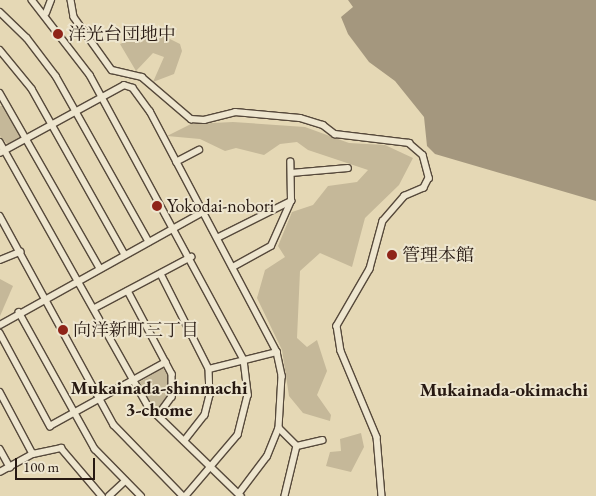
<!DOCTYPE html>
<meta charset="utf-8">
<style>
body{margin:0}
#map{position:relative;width:596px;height:496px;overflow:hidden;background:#e5d8b5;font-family:"EB Garamond","Noto Serif JP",serif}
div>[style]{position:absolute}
.green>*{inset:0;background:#c5b899}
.water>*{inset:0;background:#a4977e}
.roads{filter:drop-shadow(1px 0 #56493b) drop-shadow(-1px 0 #56493b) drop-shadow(0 1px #56493b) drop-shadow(0 -1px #56493b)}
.minor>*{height:5.5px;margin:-2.75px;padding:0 2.75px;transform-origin:2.75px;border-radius:2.75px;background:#eee6cf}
.dots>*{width:14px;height:14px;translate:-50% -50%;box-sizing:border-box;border:2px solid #eee6cf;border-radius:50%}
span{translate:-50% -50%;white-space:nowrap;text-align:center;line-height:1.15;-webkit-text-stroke:4px #eee6cf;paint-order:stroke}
.poi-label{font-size:18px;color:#271912}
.left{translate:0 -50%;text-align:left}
.neighbourhood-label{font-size:19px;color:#271912;font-weight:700}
.scale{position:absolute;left:15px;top:458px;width:80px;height:22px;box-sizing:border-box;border:2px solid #271912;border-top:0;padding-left:6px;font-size:15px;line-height:18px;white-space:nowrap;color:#271912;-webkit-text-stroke:4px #eee6cf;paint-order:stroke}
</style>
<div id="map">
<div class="green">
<i style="clip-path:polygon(152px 30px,180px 44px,182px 51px,174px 74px,153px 82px,164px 57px,153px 53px,136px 71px,120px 44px)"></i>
<i style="clip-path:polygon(6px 105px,23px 138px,8px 145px,0 136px,0 106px)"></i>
<i style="clip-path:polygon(233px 122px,305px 127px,349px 143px,385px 145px,413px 158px,399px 185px,365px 218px,352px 267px,320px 253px,300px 271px,297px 338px,307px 347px,317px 340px,327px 371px,317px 395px,331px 415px,330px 421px,303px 413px,289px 396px,282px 350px,257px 298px,265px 270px,285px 257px,278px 246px,292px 212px,313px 205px,328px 186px,357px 182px,368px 170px,308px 150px,297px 142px,280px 144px,264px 155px,236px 148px,225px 151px,200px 139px,167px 136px,191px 124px)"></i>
<i style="clip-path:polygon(0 279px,13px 286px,0 316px)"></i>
<i style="clip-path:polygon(163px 368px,171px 381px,169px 396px,157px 411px,138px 383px)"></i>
<i style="clip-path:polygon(361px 433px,364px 447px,351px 472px,326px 466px,330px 452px,341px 451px,340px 439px)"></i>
</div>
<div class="water">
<i style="clip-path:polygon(348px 0,596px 0,596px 201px,435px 154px,427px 146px,424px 117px,395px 81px,369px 62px,348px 34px,341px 17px,353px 7px)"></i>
</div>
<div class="roads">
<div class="minor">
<i style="left:32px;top:0;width:95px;rotate:52.3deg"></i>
<i style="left:90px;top:75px;width:324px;rotate:61.6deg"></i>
<i style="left:244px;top:360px;width:35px;rotate:83deg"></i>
<i style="left:248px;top:395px;width:41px;rotate:104deg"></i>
<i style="left:238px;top:435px;width:80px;rotate:130.4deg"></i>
<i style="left:71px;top:0;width:17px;rotate:80deg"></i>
<i style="left:74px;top:17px;width:65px;rotate:54.4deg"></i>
<i style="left:112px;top:70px;width:31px;rotate:13deg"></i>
<i style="left:142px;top:77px;width:65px;rotate:40.6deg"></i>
<i style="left:191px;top:119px;width:13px;rotate:4deg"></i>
<i style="left:204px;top:120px;width:32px;rotate:-14deg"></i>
<i style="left:235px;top:112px;width:65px;rotate:5.3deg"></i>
<i style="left:300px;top:118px;width:24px;rotate:17deg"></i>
<i style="left:323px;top:125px;width:15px;rotate:37deg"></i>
<i style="left:335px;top:134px;width:75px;rotate:6.9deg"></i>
<i style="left:409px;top:143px;width:18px;rotate:41deg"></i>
<i style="left:423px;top:155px;width:24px;rotate:75deg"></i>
<i style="left:429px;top:178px;width:11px;rotate:117deg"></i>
<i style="left:424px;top:188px;width:21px;rotate:157deg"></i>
<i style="left:405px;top:196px;width:33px;rotate:131deg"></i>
<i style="left:383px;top:221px;width:50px;rotate:105.2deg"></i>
<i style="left:370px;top:269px;width:66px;rotate:120.1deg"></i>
<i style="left:337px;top:326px;width:25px;rotate:81deg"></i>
<i style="left:341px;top:351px;width:93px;rotate:67.3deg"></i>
<i style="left:377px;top:437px;width:59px;rotate:85.2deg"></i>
<i style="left:0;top:12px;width:37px;rotate:44deg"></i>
<i style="left:27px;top:38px;width:48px;rotate:52.7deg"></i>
<i style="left:56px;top:76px;width:190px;rotate:60.7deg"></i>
<i style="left:46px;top:13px;width:14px;rotate:-69deg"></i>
<i style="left:0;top:50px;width:50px;rotate:50.6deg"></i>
<i style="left:32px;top:89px;width:190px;rotate:60.7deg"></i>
<i style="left:0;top:93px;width:202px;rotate:60.3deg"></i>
<i style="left:0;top:142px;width:304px;rotate:60.7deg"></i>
<i style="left:149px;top:407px;width:128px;rotate:44.1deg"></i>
<i style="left:0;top:153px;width:141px;rotate:-28.7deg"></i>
<i style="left:124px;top:85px;width:9px;rotate:18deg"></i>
<i style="left:133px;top:88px;width:29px;rotate:54deg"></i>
<i style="left:150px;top:111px;width:272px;rotate:62.2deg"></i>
<i style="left:277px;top:352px;width:25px;rotate:78deg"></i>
<i style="left:282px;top:376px;width:52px;rotate:93.3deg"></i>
<i style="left:279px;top:428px;width:31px;rotate:112deg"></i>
<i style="left:267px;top:457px;width:46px;rotate:127.1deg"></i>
<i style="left:176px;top:162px;width:26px;rotate:-28deg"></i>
<i style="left:291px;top:173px;width:57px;rotate:-5deg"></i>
<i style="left:0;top:216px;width:238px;rotate:61.4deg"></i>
<i style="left:114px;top:425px;width:99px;rotate:45.8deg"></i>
<i style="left:217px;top:238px;width:83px;rotate:-26.6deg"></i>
<i style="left:0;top:260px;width:22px;rotate:-22deg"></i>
<i style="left:233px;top:267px;width:43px;rotate:-28.9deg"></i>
<i style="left:271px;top:246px;width:49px;rotate:-66deg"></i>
<i style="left:291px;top:201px;width:39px;rotate:-91deg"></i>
<i style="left:161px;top:274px;width:106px;rotate:63.2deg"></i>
<i style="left:209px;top:369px;width:26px;rotate:88deg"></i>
<i style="left:210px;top:395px;width:21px;rotate:104deg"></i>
<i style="left:205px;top:415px;width:33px;rotate:128deg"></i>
<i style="left:128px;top:291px;width:94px;rotate:62.1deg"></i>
<i style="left:172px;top:374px;width:23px;rotate:90deg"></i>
<i style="left:172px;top:397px;width:22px;rotate:126deg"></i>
<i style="left:95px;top:308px;width:109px;rotate:-28deg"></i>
<i style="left:19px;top:312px;width:157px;rotate:61deg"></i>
<i style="left:95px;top:449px;width:66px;rotate:45.6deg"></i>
<i style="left:0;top:325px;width:232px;rotate:-29.1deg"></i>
<i style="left:0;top:333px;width:106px;rotate:61.7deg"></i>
<i style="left:50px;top:426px;width:132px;rotate:-28.9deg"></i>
<i style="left:209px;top:369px;width:70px;rotate:-14deg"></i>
<i style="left:0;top:392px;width:70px;rotate:62deg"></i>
<i style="left:279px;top:428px;width:25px;rotate:45deg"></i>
<i style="left:297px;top:446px;width:51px;rotate:103.5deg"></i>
<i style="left:297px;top:446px;width:26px;rotate:-13deg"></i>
<i style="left:0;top:449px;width:21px;rotate:61deg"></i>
<i style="left:0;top:472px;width:38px;rotate:-29deg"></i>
<i style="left:33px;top:454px;width:29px;rotate:-12deg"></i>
<i style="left:61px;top:448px;width:63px;rotate:49.5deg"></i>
<i style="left:109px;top:496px;width:22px;rotate:-43deg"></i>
</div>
</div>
<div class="dots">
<i style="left:58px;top:34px;background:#8f2418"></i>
<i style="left:157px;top:206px;background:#8f2418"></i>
<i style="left:392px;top:255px;background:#8f2418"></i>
<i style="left:63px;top:330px;background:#8f2418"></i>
</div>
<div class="poi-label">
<span class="left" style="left:68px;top:34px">洋光台団地中</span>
<span class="left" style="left:167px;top:206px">Yokodai-nobori</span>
<span class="left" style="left:402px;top:255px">管理本館</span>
<span class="left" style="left:73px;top:330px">向洋新町三丁目</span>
</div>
<div class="neighbourhood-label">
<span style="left:159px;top:399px">Mukainada-shinmachi<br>3-chome</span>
<span style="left:504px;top:390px">Mukainada-okimachi</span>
</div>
<div class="scale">100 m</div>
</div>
